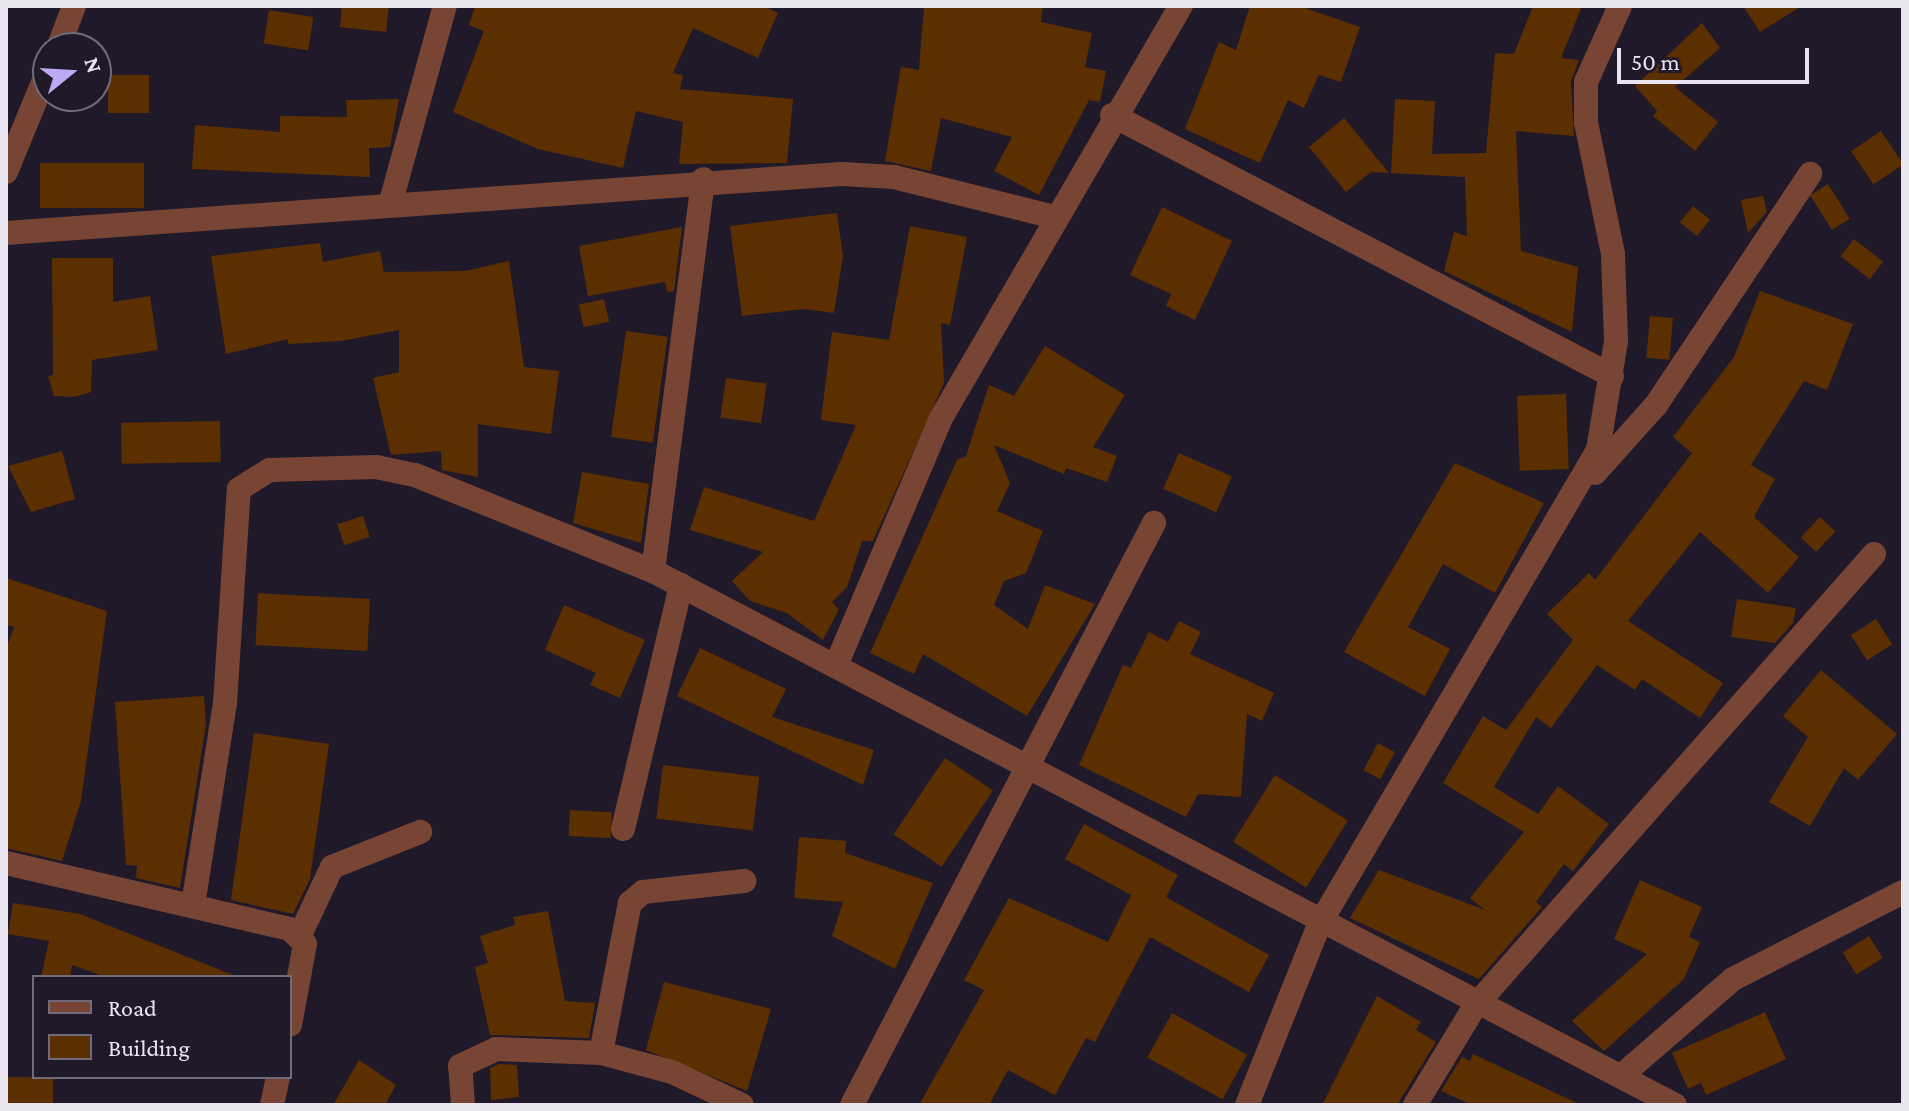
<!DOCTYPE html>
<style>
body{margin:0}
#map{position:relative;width:1909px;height:1111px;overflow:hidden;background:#201929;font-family:"Crimson Pro",serif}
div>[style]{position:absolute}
.building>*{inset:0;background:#5c2f00;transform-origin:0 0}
.minor>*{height:24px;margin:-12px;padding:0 12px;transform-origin:12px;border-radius:12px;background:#784535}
span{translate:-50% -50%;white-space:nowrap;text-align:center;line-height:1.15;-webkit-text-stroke:8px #201929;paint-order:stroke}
.frame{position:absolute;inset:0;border:8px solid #e9e5f0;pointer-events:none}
.legend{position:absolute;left:32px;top:975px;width:260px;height:104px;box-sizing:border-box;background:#201929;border:2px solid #706b79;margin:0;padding:10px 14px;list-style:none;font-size:24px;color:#e9e5f0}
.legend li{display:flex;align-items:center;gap:16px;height:40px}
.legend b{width:40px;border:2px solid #706b79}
.north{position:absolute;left:32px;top:32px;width:80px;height:80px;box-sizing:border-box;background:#201929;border:2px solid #706b79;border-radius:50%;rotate:72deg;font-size:22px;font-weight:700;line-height:32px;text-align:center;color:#e9e5f0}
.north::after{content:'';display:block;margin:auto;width:28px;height:36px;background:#bfa9f4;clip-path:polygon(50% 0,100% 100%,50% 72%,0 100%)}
.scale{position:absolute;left:1617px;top:48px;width:192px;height:36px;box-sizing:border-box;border:4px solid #e9e5f0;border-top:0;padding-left:10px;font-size:24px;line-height:28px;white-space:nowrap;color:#e9e5f0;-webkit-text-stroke:6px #201929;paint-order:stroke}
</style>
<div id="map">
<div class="building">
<i style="clip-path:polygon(342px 6px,389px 6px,386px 32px,340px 27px)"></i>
<i style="clip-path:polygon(475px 6px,763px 6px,778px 13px,758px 58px,693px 28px,673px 73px,683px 75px,680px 89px,793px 99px,787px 163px,679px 164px,683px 122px,636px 111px,623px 168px,538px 149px,453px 112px,484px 31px,469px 25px)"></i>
<i style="clip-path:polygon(924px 6px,1043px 6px,1041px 22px,1092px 33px,1085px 67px,1106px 71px,1100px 102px,1089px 100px,1039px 195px,994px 171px,1012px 137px,941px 118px,931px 171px,885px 161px,901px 67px,919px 70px)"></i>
<i style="clip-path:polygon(1250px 6px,1299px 6px,1360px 27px,1341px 82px,1319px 75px,1304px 108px,1288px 100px,1260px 163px,1185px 129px,1219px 42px,1236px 50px)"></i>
<i style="clip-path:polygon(1533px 6px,1582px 6px,1561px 58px,1579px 60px,1571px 82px,1574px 136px,1516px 131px,1521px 251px,1578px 267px,1572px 332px,1444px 271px,1454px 232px,1467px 236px,1465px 177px,1391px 173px,1395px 99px,1435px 101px,1432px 154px,1486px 153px,1495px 53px,1514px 54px)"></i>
<i style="clip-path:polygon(1743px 6px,1802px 6px,1760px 32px)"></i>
<i style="left:269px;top:10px;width:45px;height:34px;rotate:9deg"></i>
<i style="clip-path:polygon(1702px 23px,1720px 48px,1675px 87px,1718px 122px,1695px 151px,1653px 116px,1657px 111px,1635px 86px)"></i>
<i style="left:108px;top:75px;width:41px;height:38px"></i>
<i style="clip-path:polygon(399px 99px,390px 147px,369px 148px,370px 177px,192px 169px,195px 125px,280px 132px,280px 116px,347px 117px,346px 100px)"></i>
<i style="clip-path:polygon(1344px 118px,1389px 173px,1371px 172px,1346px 192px,1309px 147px)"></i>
<i style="left:1881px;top:131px;width:40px;height:36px;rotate:56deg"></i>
<i style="left:144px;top:163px;width:45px;height:104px;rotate:90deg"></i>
<i style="left:1828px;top:184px;width:41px;height:21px;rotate:58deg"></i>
<i style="clip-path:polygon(1763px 196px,1767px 212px,1748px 233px,1741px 200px)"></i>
<i style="left:1693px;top:206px;width:22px;height:21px;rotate:39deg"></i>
<i style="clip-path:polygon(1162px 207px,1232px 241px,1195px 320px,1166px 306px,1171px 294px,1130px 275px)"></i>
<i style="clip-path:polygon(837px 213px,843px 256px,834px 313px,804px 309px,742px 316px,730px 226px)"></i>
<i style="clip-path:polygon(910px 226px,967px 237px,950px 325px,941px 323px,944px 383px,873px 541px,862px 541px,847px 587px,832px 602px,839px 609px,823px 640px,787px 613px,750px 601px,732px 581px,763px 552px,690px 530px,704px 487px,814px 521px,856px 425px,821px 420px,832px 332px,889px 340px)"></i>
<i style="clip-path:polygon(682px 227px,674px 291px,667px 292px,665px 282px,588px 296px,579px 246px)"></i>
<i style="left:1854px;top:239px;width:37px;height:22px;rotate:38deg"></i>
<i style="clip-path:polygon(320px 243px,323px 262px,380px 251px,384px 272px,465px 271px,509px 261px,524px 367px,559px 371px,551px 434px,478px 424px,478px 477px,442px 470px,441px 451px,391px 455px,373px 378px,399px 372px,399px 330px,341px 341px,288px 344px,288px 339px,226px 354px,211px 256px)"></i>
<i style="clip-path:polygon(52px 258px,113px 258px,113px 302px,150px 296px,158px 350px,92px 360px,91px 392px,74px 397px,54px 396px,48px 376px,53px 375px)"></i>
<i style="clip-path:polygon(1760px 291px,1853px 324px,1827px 390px,1804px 381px,1751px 465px,1775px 479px,1754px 517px,1799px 557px,1768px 593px,1700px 532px,1628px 621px,1723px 683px,1700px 718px,1642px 679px,1635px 690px,1597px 665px,1551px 728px,1536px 717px,1494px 787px,1538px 814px,1558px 786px,1609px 824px,1573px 871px,1564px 864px,1536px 902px,1542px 907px,1479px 979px,1350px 918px,1379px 870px,1485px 910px,1470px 898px,1524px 832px,1443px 783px,1483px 716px,1506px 730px,1573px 640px,1547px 614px,1589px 573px,1595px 580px,1692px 453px,1673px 437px,1734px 357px)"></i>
<i style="left:604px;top:299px;width:23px;height:26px;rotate:77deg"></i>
<i style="left:1650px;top:316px;width:23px;height:42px;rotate:5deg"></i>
<i style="left:626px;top:331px;width:42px;height:107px;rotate:8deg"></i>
<i style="clip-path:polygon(1045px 346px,1125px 395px,1093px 447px,1117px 456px,1107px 482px,1066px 468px,1064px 474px,994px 445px,1010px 483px,997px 511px,1043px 531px,1026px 573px,1004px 581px,994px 605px,1028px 629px,1045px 585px,1095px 604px,1027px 716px,923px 654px,914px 674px,870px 653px,957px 460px,966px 456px,989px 385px,1014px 396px)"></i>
<i style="left:726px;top:378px;width:41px;height:40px;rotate:8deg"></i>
<i style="left:1566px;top:394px;width:75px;height:49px;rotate:88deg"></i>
<i style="left:220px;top:421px;width:41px;height:99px;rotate:89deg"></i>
<i style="clip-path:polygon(62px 451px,75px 499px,31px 512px,8px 466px)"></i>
<i style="left:1179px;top:453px;width:58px;height:39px;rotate:24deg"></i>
<i style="clip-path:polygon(1455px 463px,1544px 503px,1495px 593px,1443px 564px,1408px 627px,1450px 649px,1425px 696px,1344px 652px)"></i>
<i style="clip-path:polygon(582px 472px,649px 484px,641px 543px,573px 523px)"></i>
<i style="left:363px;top:516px;width:22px;height:27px;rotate:72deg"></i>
<i style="left:1820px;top:517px;width:21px;height:28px;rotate:43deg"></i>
<i style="clip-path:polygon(6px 578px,107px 611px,81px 801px,62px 861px,6px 848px,6px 649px,14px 627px,6px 625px)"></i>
<i style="left:370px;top:599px;width:52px;height:112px;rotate:93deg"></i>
<i style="clip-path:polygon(1737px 599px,1796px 608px,1793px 623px,1775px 643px,1731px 637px)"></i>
<i style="clip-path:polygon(564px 605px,645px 640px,620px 698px,590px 685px,596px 673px,545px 650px)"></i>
<i style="left:1876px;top:619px;width:30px;height:30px;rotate:57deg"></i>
<i style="clip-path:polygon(1179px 621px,1201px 632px,1190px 654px,1274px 693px,1262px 721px,1247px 714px,1241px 797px,1198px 794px,1186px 817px,1079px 765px,1123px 665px,1131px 668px,1149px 632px,1168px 642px)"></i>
<i style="clip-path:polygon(700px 648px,786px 689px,772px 717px,874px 750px,863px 785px,677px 696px)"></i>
<i style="clip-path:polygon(1821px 670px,1897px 734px,1858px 780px,1844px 768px,1810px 826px,1769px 802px,1808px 737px,1783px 716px)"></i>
<i style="clip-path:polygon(204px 696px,206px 724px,180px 888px,136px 878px,137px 866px,126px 865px,115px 702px)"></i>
<i style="clip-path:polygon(254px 733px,329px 744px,310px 879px,293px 914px,231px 900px)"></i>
<i style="left:1378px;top:743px;width:19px;height:31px;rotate:28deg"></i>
<i style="left:945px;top:758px;width:58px;height:92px;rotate:34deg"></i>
<i style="left:663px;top:765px;width:97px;height:54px;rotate:7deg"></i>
<i style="left:1275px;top:775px;width:86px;height:79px;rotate:32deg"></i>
<i style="left:570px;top:810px;width:42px;height:26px;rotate:3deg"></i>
<i style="clip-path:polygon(1084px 824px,1178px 875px,1166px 897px,1269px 955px,1249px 992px,1150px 937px,1095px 1042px,1086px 1038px,1055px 1095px,1008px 1070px,989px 1105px,919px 1105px,984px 990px,964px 980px,1009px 898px,1108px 942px,1131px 895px,1065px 859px)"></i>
<i style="clip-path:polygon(799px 837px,846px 841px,845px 853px,933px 883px,895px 969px,832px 936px,843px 902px,794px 898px)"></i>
<i style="clip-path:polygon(1640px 880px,1702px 907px,1689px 937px,1700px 942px,1684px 979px,1604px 1051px,1572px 1021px,1647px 954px,1614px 939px)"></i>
<i style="clip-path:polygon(13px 903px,80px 914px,238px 977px,106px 977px,72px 965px,70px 977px,41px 977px,49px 941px,8px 934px)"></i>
<i style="clip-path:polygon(548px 911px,565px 1001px,595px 1003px,589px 1038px,490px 1035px,475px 967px,488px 963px,480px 936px,515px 925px,513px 917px)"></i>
<i style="left:1869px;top:936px;width:26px;height:31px;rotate:58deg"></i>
<i style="clip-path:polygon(664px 982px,771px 1009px,747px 1091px,646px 1050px)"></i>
<i style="clip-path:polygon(1377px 996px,1421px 1022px,1416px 1030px,1436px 1042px,1397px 1105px,1322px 1105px)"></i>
<i style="clip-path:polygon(1765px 1012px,1786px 1059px,1706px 1095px,1701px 1083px,1688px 1089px,1672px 1053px)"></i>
<i style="left:1172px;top:1013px;width:86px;height:51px;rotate:29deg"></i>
<i style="clip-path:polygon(1473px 1054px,1581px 1105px,1472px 1105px,1441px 1091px,1462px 1057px,1470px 1061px)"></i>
<i style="clip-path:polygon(359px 1060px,396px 1085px,385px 1105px,333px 1105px)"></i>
<i style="clip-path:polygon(499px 1064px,517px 1065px,519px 1097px,491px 1100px,490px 1068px)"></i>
<i style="left:6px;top:1077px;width:47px;height:28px"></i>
</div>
<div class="minor">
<i style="left:58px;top:48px;width:45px;rotate:-69.1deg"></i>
<i style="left:1112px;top:115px;width:564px;rotate:27.56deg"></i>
<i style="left:6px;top:172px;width:110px;rotate:-67.6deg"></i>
<i style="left:390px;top:205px;width:206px;rotate:-74.6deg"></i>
<i style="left:6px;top:233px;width:838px;rotate:-4.04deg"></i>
<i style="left:842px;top:174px;width:52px;rotate:3.3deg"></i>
<i style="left:894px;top:177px;width:166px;rotate:14deg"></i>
<i style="left:1595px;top:473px;width:91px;rotate:-48.1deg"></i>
<i style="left:1656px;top:405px;width:278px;rotate:-56.3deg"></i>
<i style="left:653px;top:571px;width:395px;rotate:-82.7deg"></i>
<i style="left:837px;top:663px;width:266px;rotate:-67deg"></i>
<i style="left:941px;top:418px;width:477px;rotate:-59.8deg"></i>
<i style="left:623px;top:829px;width:251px;rotate:-76.6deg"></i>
<i style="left:6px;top:863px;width:292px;rotate:13.1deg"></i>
<i style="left:290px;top:929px;width:21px;rotate:45deg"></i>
<i style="left:305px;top:944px;width:82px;rotate:100.5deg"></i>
<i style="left:193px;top:905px;width:205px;rotate:-81deg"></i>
<i style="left:225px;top:703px;width:214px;rotate:-86.3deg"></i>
<i style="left:239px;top:489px;width:36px;rotate:-32deg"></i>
<i style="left:270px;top:470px;width:106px;rotate:-1.6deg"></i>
<i style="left:376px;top:467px;width:40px;rotate:12deg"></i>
<i style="left:415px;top:475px;width:257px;rotate:22deg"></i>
<i style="left:653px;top:571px;width:1153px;rotate:27.59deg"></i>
<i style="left:300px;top:935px;width:75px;rotate:-64.8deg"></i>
<i style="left:332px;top:867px;width:95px;rotate:-21.7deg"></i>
<i style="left:601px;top:1053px;width:153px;rotate:-79.1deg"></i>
<i style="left:630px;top:903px;width:17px;rotate:-40deg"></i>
<i style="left:643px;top:892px;width:102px;rotate:-6.2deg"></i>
<i style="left:1621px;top:1076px;width:148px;rotate:-40.9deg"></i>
<i style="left:1733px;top:979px;width:191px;rotate:-27.1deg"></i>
<i style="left:272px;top:1105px;width:29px;rotate:-78deg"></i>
<i style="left:463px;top:1105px;width:39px;rotate:-94deg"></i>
<i style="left:460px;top:1066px;width:40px;rotate:-25deg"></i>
<i style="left:496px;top:1049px;width:105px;rotate:2.2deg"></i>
<i style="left:601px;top:1053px;width:73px;rotate:15deg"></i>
<i style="left:672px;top:1072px;width:77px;rotate:25.2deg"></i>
<i style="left:852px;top:1105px;width:656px;rotate:-62.58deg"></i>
<i style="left:1247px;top:1105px;width:194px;rotate:-68.2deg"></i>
<i style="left:1319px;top:925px;width:551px;rotate:-59.57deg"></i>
<i style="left:1598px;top:450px;width:110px;rotate:-80.6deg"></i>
<i style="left:1616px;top:341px;width:87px;rotate:-92deg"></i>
<i style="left:1613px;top:254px;width:135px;rotate:-101.6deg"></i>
<i style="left:1586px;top:122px;width:40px;rotate:-90deg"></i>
<i style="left:1586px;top:82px;width:83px;rotate:-65.9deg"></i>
<i style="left:1415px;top:1105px;width:116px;rotate:-58.8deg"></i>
<i style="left:1475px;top:1006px;width:603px;rotate:-48.56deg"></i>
</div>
<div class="frame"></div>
<ul class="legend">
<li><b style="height:10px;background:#784535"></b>Road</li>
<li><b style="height:22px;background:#5c2f00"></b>Building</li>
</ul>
<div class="north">N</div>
<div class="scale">50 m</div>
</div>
